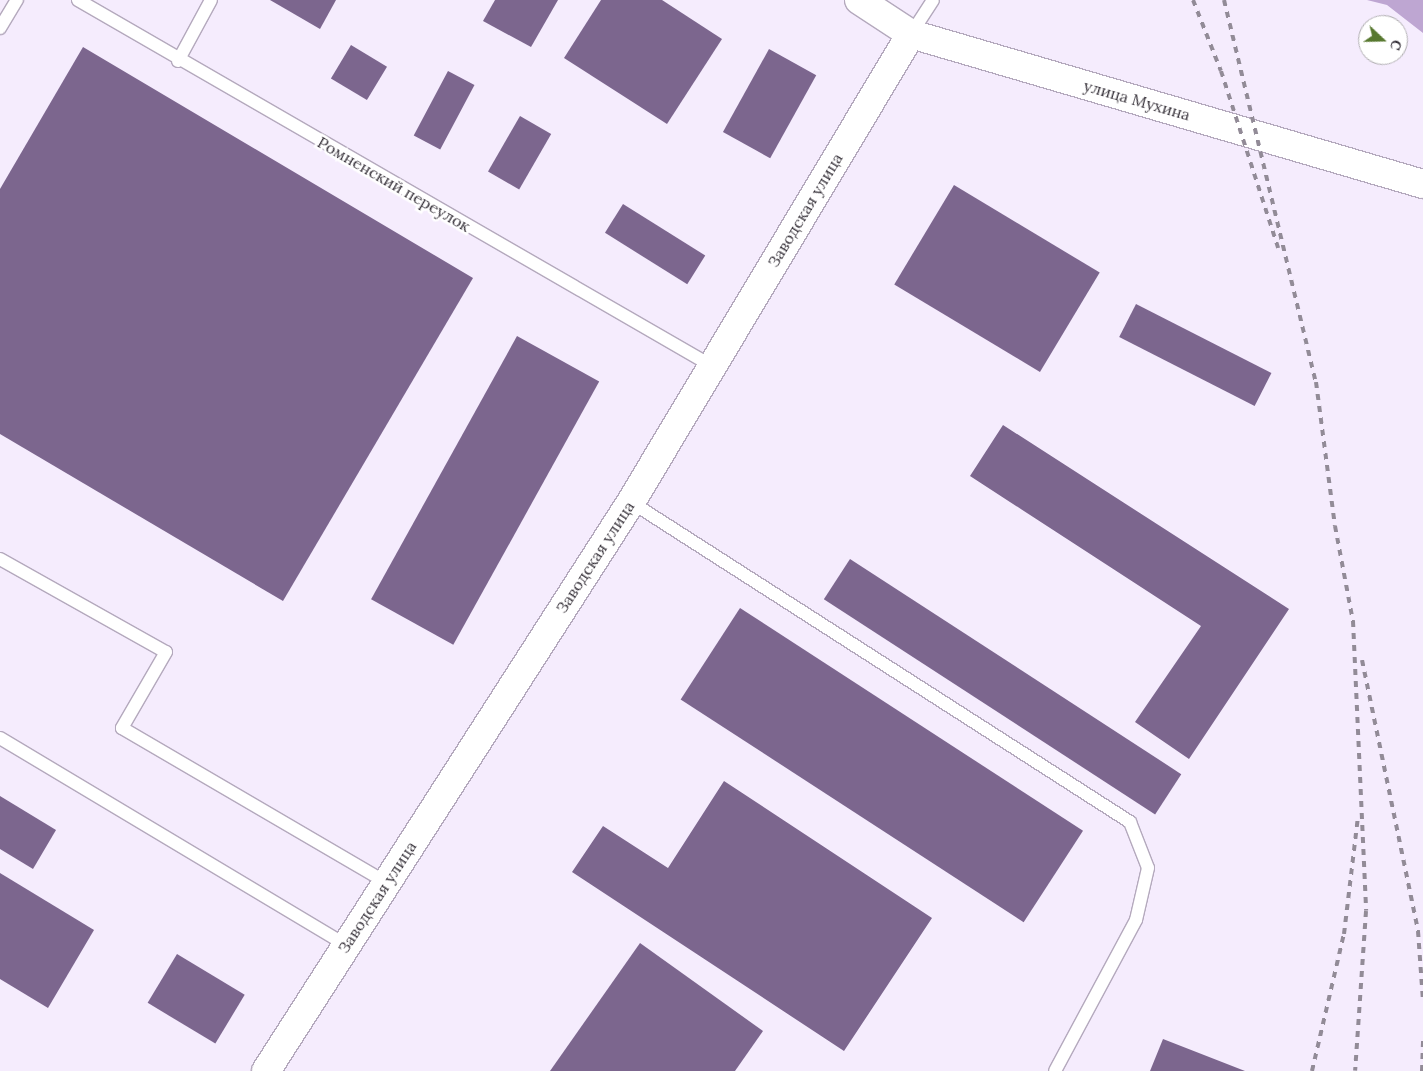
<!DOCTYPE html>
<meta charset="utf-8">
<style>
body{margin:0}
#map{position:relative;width:1423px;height:1071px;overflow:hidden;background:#f5ecfd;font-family:Lora,serif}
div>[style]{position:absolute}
.water>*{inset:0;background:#bea6d2}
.building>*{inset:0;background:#7c668e;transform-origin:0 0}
.roads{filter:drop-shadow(1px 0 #b4a9bd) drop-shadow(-1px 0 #b4a9bd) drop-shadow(0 1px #b4a9bd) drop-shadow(0 -1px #b4a9bd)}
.lane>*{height:12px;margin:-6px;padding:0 6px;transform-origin:6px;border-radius:6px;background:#fff}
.secondary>*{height:28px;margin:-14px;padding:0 14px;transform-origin:14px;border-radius:14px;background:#fff}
.rail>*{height:4px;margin-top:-2px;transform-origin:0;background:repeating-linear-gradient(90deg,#928b97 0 6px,transparent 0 12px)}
span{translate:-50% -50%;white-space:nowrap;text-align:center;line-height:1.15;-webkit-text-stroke:5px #fff;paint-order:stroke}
.street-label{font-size:16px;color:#363139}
.north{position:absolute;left:1358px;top:15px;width:50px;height:50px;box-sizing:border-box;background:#fff;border:1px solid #afadb0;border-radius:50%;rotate:111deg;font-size:14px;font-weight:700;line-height:20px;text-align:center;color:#363139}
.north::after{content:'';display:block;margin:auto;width:18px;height:22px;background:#57782f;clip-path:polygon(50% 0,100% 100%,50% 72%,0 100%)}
</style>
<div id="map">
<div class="water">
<i style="clip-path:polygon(1367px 0,1423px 0,1423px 33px,1387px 5px)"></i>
</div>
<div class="building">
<i style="clip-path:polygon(270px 0,336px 0,320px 29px)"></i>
<i style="clip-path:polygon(495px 0,558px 0,531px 47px,483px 21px)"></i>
<i style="clip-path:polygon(601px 0,662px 0,722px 39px,667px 124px,564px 58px)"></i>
<i style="left:351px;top:45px;width:42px;height:39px;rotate:31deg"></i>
<i style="clip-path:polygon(83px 47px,473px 278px,283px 601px,0 434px,0 189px)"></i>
<i style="left:769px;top:49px;width:54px;height:95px;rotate:29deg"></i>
<i style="left:448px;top:71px;width:30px;height:73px;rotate:28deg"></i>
<i style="left:520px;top:116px;width:36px;height:64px;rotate:30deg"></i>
<i style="left:954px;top:185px;width:170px;height:116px;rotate:31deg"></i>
<i style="left:623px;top:204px;width:97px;height:34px;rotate:32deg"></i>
<i style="left:1136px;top:304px;width:152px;height:37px;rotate:27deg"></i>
<i style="left:517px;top:336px;width:94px;height:301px;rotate:29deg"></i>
<i style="clip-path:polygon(1003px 425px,1289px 609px,1189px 759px,1135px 722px,1201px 626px,970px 476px)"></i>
<i style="left:850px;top:559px;width:395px;height:48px;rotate:33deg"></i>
<i style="left:740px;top:608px;width:409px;height:109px;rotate:33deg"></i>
<i style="clip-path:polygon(724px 781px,932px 918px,844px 1051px,572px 872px,603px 826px,668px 868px)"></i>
<i style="clip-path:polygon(0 796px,56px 830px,33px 869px,0 849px)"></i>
<i style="clip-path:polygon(0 873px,94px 930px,48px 1008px,0 979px)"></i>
<i style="clip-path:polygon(640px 943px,763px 1031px,735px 1071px,550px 1071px)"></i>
<i style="left:177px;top:954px;width:79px;height:57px;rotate:31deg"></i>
<i style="clip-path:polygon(1163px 1039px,1245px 1071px,1150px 1071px)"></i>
</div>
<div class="roads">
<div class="lane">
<i style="left:78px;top:0;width:732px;rotate:30deg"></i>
<i style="left:0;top:28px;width:33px;rotate:-59deg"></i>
<i style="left:911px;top:34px;width:40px;rotate:-57.1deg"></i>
<i style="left:178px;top:61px;width:69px;rotate:-61.6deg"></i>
<i style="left:631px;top:502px;width:593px;rotate:32.67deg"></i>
<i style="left:1130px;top:822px;width:49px;rotate:68.6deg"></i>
<i style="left:1148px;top:868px;width:53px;rotate:103deg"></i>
<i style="left:1136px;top:920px;width:171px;rotate:118.2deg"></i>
<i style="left:0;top:559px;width:190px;rotate:29.3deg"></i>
<i style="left:166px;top:652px;width:88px;rotate:120.1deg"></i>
<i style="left:122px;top:728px;width:306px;rotate:30.3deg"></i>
<i style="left:0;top:738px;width:403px;rotate:30.9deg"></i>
</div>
<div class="secondary">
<i style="left:859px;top:0;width:62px;rotate:33.2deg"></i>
<i style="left:911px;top:34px;width:534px;rotate:16.33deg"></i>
<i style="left:266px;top:1071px;width:676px;rotate:-57.32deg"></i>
<i style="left:631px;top:502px;width:545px;rotate:-59.11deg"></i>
</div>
</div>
<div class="rail">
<i style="left:1193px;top:0;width:76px;rotate:68.5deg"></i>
<i style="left:1221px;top:71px;width:186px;rotate:72.1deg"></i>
<i style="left:1224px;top:0;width:393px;rotate:76.5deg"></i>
<i style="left:1316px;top:382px;width:145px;rotate:82.5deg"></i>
<i style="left:1335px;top:526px;width:97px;rotate:79.3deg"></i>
<i style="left:1353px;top:621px;width:290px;rotate:87.4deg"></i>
<i style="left:1366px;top:911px;width:160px;rotate:93.9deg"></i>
<i style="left:1362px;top:660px;width:277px;rotate:78.3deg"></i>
<i style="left:1418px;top:931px;width:70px;rotate:85.9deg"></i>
<i style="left:1312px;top:1071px;width:141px;rotate:-76.9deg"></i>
<i style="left:1344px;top:934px;width:119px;rotate:-83.2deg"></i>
<i style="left:1422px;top:1071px;width:36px;rotate:-88deg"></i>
</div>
<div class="street-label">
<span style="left:1137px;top:100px;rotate:16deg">улица Мухина</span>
<span style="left:394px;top:184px;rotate:30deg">Ромненский переулок</span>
<span style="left:805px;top:210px;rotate:-59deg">Заводская улица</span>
<span style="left:595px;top:557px;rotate:-57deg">Заводская улица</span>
<span style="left:377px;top:897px;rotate:-57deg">Заводская улица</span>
</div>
<div class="north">С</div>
</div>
